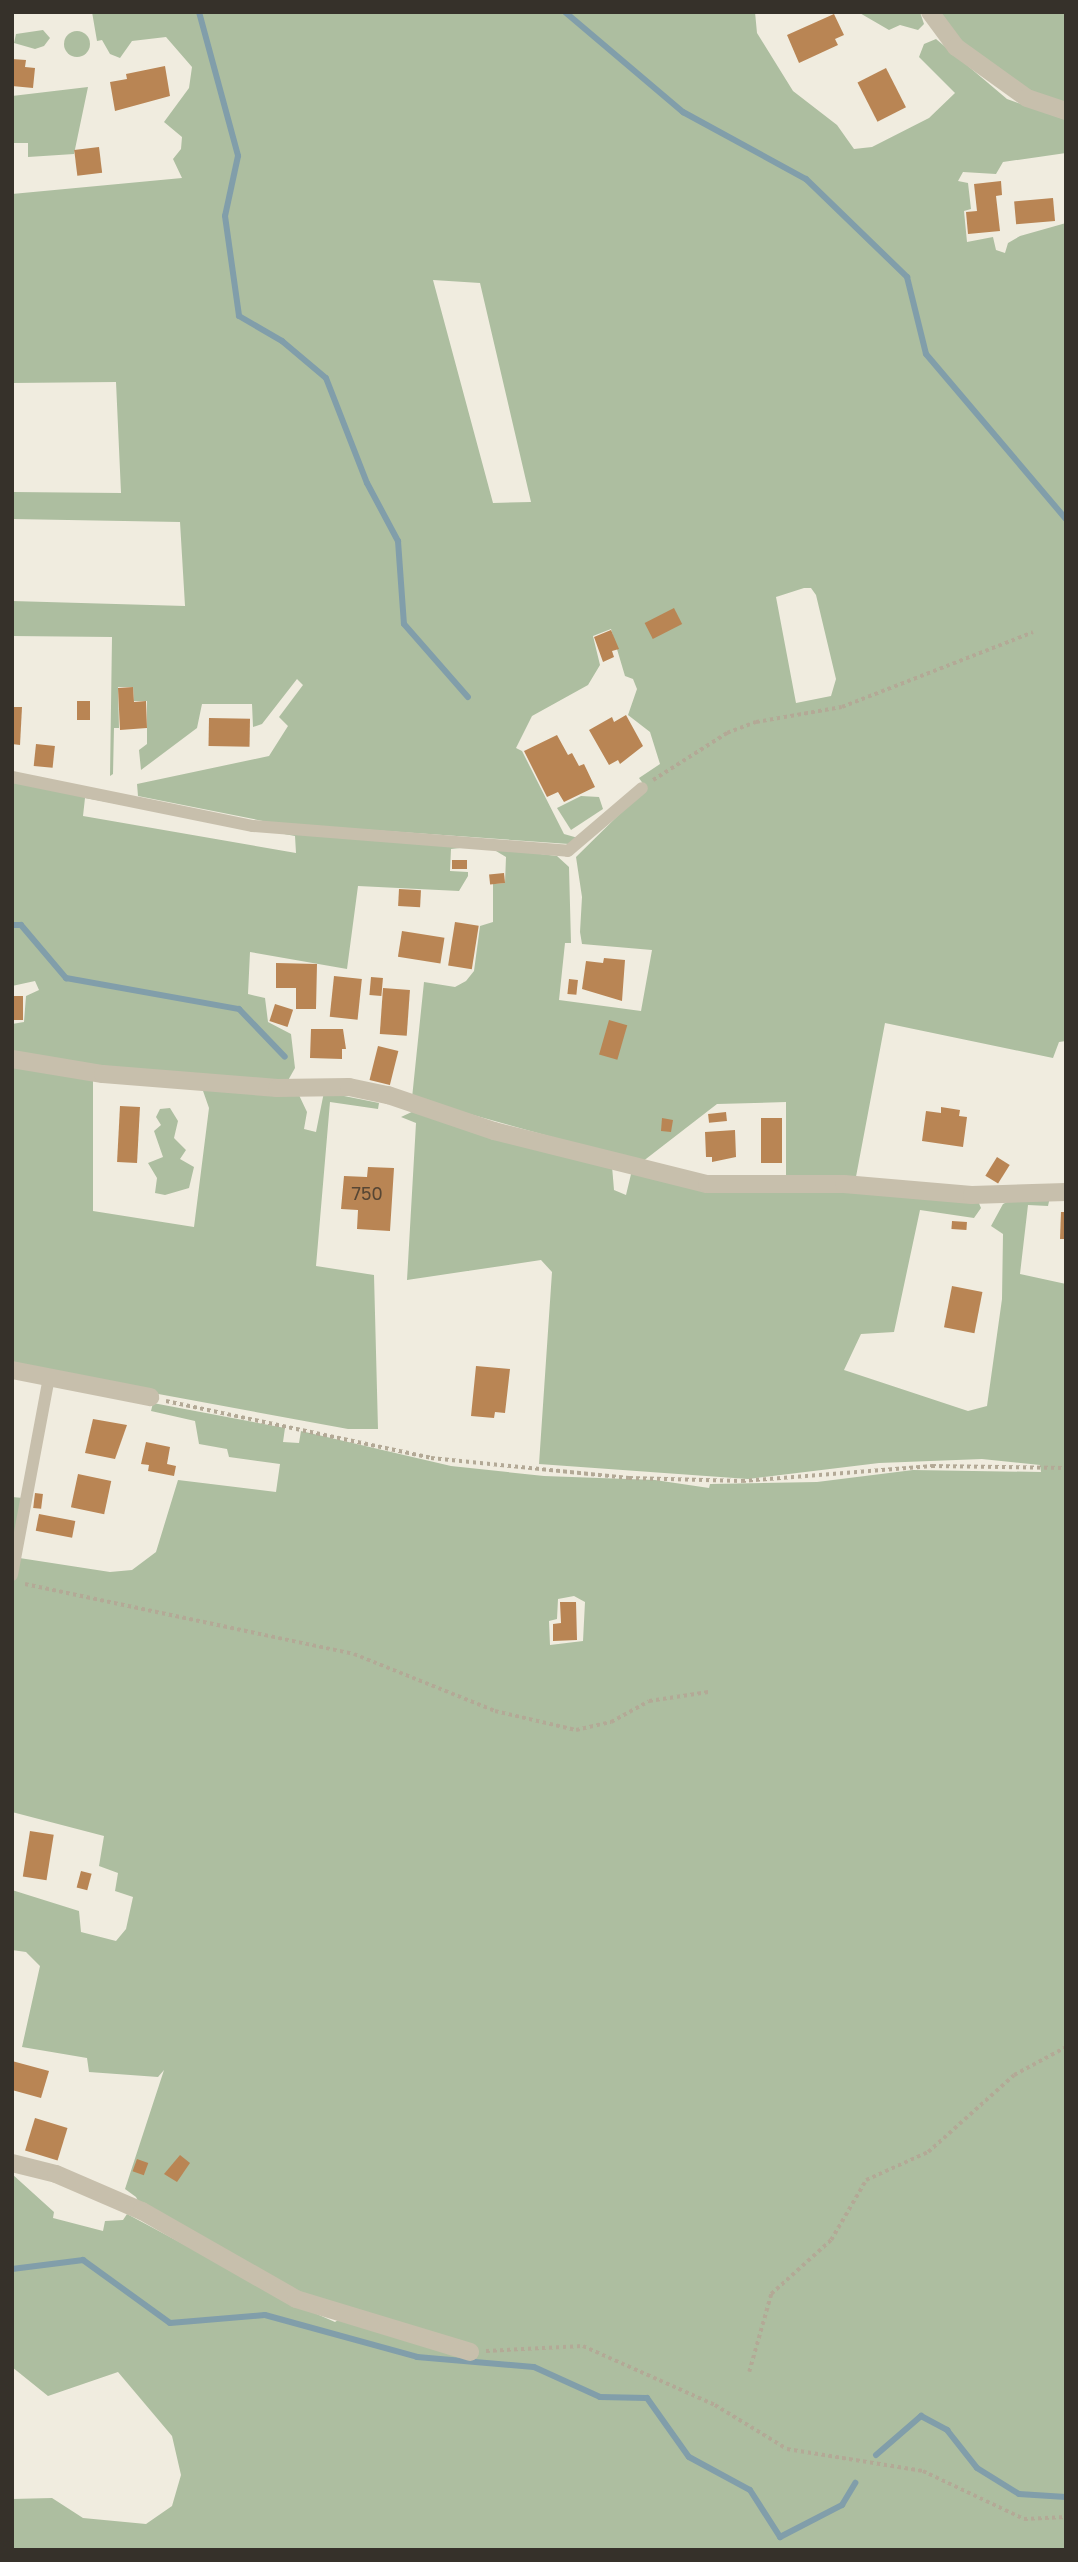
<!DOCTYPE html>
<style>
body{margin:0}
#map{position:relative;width:1078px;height:2562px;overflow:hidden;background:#f0ecdf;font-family:"Golos Text",sans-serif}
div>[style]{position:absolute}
.green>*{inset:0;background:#adbea0}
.round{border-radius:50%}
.stream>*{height:6px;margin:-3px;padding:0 3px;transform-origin:3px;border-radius:3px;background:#819eaa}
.building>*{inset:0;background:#b98554;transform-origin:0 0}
.path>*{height:3.5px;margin-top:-1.75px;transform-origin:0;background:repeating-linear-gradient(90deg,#b3a996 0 3.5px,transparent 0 7px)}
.lane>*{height:12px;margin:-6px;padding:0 6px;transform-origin:6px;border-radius:6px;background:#c7bfac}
.street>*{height:18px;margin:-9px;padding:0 9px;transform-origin:9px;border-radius:9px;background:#c7bfac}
span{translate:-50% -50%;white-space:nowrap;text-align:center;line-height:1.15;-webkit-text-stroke:5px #f8f5eb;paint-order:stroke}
.number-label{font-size:18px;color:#574634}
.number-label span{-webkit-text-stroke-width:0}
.frame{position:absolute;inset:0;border:14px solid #36312a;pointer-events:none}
</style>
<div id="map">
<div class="green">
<i style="clip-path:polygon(evenodd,92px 12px,755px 12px,757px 33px,793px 91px,837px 125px,854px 149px,872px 147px,929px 118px,955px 93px,919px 57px,924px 44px,936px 39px,1007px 99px,1066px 120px,1066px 153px,1003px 162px,996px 174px,963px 172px,958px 181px,968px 183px,971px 209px,964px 211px,967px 242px,993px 237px,996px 250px,1005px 253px,1008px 243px,1020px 236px,1066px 223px,1066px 1041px,1059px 1042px,1053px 1058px,885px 1023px,855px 1182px,786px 1176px,786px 1102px,717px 1104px,642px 1162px,412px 1098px,424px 982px,455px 987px,466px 981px,474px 971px,480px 926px,493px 922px,493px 884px,505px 883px,506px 857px,491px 848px,557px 856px,569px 867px,571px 943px,565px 943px,559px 1000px,641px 1011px,652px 950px,582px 944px,580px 932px,582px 897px,576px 857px,646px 788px,639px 778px,660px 764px,650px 732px,628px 715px,637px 689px,633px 679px,625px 676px,611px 629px,593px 636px,600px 665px,588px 685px,532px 716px,516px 748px,522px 751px,564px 834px,578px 838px,569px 844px,273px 823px,138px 796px,137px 784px,269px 756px,288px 726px,279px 717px,303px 685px,297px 679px,262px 724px,253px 727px,252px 704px,202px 704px,197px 728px,141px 770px,139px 750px,147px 744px,147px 701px,134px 701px,133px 687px,118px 687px,119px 728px,114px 728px,113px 774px,110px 776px,112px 637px,12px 636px,12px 601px,185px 606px,180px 522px,12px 519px,12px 492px,121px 493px,116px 382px,12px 383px,12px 194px,182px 178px,173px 159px,181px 149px,182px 137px,164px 122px,189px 88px,192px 67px,166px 37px,132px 41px,120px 58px,110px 54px,102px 40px,97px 41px,92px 12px,433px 280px,480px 283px,531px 502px,493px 503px,433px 280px,92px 12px,804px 588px,811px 588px,816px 595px,836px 679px,831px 696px,796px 703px,776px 597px,804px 588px)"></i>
<i style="clip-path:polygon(858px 12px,920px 12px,924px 24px,918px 30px,900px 25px,889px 30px)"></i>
<i style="clip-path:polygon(933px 12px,1066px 12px,1066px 107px,1042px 100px,989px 69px)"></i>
<i style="clip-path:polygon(43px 30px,50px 38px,44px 46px,35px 49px,14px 43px,16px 34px)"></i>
<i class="round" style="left:64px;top:31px;width:26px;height:26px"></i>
<i style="clip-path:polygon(88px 87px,74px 154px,28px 157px,28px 143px,12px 143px,12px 96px)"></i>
<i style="clip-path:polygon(evenodd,12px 780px,280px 831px,469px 847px,451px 849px,450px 871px,468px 872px,468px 876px,459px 891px,358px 886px,347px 969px,250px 952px,248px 994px,265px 998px,268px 1022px,291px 1034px,295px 1068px,286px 1084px,230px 1082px,12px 1054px,12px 1024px,24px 1022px,26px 996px,39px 990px,35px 981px,12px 986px,12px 780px,85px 798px,295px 836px,296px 853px,83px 816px,85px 798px)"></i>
<i style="clip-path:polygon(581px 796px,599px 797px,603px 809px,571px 830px,557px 808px)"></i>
<i style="clip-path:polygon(12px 1062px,93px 1078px,93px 1211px,194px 1227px,209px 1108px,202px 1088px,298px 1093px,307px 1112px,304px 1129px,316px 1132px,324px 1092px,379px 1103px,378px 1109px,330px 1102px,316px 1266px,374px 1275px,378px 1429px,348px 1429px,12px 1367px)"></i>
<i style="clip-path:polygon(170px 1108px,178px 1121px,174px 1138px,186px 1150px,180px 1159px,194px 1167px,189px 1188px,165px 1195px,155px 1193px,157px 1178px,148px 1163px,163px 1157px,154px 1131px,161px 1125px,156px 1117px,160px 1109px)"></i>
<i style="clip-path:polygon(evenodd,416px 1110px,612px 1166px,614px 1190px,626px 1195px,632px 1170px,978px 1201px,981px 1208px,974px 1218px,920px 1210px,894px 1332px,861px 1334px,844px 1370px,968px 1411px,987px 1406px,1002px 1299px,1003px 1234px,991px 1226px,1003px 1204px,1015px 1198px,1050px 1197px,1048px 1206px,1028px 1205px,1020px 1274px,1066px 1284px,1066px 2550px,12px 2550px,12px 2499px,52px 2498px,83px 2518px,146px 2524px,172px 2506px,181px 2475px,172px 2436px,118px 2372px,48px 2396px,12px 2367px,12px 2174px,54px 2212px,53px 2218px,103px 2231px,105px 2221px,123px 2220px,127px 2214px,303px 2308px,335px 2322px,345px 2315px,299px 2295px,141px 2207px,136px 2197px,125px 2189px,164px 2070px,158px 2077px,89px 2072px,87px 2058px,22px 2047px,40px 1966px,26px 1952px,12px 1950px,12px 1890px,79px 1911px,81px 1932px,116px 1941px,126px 1929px,133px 1897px,115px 1891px,118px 1873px,99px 1866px,104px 1836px,12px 1812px,12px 1497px,23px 1498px,13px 1557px,110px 1572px,132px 1570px,156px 1552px,178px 1480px,276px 1492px,280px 1464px,229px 1457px,227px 1449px,199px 1444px,195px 1421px,151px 1411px,153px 1403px,285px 1428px,283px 1442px,299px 1443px,301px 1431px,451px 1466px,544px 1476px,655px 1480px,709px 1488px,710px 1484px,817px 1482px,913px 1470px,1041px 1472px,1040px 1465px,982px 1459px,879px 1463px,748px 1479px,539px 1464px,552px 1272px,541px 1260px,407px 1280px,416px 1123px,401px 1117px,416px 1110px,574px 1596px,585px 1602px,583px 1641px,550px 1645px,549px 1621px,557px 1619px,558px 1599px,574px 1596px)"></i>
</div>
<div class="stream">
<i style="left:199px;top:12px;width:149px;rotate:74.8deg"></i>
<i style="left:238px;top:156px;width:61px;rotate:102.2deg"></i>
<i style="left:225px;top:216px;width:101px;rotate:82deg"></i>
<i style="left:239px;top:316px;width:50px;rotate:30.2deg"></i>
<i style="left:282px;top:341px;width:57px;rotate:40.1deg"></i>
<i style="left:326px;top:378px;width:113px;rotate:68.7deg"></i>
<i style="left:367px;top:483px;width:66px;rotate:61.9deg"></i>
<i style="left:398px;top:541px;width:83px;rotate:85.9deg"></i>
<i style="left:404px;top:624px;width:97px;rotate:48.8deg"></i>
<i style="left:565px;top:12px;width:155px;rotate:40.3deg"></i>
<i style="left:683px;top:112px;width:140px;rotate:28.6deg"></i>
<i style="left:806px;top:179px;width:141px;rotate:44.1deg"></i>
<i style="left:907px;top:277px;width:79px;rotate:76.1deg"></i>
<i style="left:926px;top:354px;width:216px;rotate:49.7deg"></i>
<i style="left:12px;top:925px;width:9px"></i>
<i style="left:21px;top:925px;width:70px;rotate:49.7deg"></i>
<i style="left:66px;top:978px;width:176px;rotate:10.2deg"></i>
<i style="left:239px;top:1009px;width:66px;rotate:46.2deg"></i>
<i style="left:12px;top:2269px;width:72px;rotate:-7.2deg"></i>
<i style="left:83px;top:2260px;width:107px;rotate:35.9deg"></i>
<i style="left:170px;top:2323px;width:95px;rotate:-4.8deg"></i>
<i style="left:265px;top:2315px;width:158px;rotate:15.4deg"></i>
<i style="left:417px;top:2357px;width:117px;rotate:4.9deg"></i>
<i style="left:534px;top:2367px;width:72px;rotate:24.4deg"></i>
<i style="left:600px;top:2397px;width:47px;rotate:1.2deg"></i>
<i style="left:647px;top:2398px;width:72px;rotate:54.6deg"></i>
<i style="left:689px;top:2457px;width:69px;rotate:28.4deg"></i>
<i style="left:750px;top:2490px;width:56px;rotate:57.4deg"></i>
<i style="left:780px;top:2537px;width:70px;rotate:-27.3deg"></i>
<i style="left:842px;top:2505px;width:26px;rotate:-59deg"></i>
<i style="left:876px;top:2455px;width:60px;rotate:-40.9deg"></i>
<i style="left:921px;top:2416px;width:30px;rotate:28deg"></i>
<i style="left:947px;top:2430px;width:48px;rotate:51.7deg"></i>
<i style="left:977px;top:2468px;width:49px;rotate:31.8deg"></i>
<i style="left:1019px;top:2494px;width:47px;rotate:3.7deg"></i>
</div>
<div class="building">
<i style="clip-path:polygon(834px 14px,844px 35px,835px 39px,838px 45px,799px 63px,787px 35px)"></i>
<i style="clip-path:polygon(12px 59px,26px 60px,25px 67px,35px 68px,33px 88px,12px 86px)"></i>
<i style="clip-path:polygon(165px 66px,170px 96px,115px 111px,110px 82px,127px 79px,126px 74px)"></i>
<i style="left:886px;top:68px;width:44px;height:32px;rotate:63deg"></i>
<i style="left:99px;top:147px;width:26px;height:25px;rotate:83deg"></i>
<i style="clip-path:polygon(1001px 181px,1002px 195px,996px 196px,1000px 231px,968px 234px,966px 212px,977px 211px,974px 184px)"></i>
<i style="left:1053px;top:198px;width:23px;height:39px;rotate:85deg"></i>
<i style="left:674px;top:608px;width:18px;height:33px;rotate:63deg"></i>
<i style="clip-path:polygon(611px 630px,619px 649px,612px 651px,614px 657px,603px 662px,594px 637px)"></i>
<i style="clip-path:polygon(133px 687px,134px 702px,146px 701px,147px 728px,120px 730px,118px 688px)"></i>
<i style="left:77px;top:701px;width:13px;height:19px"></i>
<i style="clip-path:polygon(12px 707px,22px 707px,20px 745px,12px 744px)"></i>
<i style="clip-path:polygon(626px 715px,643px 746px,620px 764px,618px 760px,609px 765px,589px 730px,612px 717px,614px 722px)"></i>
<i style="left:209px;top:718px;width:41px;height:28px;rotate:1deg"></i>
<i style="clip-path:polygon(557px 735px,568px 755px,572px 753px,579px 766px,584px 764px,595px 787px,564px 802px,558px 792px,547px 797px,524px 751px)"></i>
<i style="left:36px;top:744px;width:19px;height:22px;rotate:6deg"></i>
<i style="left:452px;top:860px;width:15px;height:9px"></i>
<i style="left:504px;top:873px;width:10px;height:15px;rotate:84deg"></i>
<i style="left:399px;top:889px;width:22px;height:17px;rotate:3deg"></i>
<i style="left:455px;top:922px;width:24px;height:44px;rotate:9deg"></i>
<i style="left:402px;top:931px;width:43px;height:26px;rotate:9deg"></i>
<i style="clip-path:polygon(604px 958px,625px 960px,622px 1001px,582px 989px,586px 961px,603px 963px)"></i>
<i style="clip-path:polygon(276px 963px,317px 964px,316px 1009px,296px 1009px,296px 988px,276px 988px)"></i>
<i style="left:334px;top:976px;width:28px;height:41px;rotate:6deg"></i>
<i style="left:371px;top:977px;width:12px;height:18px;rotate:5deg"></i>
<i style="left:569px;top:979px;width:9px;height:15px;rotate:6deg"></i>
<i style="left:383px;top:988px;width:27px;height:46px;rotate:4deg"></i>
<i style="left:12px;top:996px;width:11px;height:24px"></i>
<i style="left:275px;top:1004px;width:19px;height:18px;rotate:18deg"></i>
<i style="left:609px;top:1020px;width:19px;height:36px;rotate:16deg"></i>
<i style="clip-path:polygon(311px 1029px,343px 1029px,346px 1049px,342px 1049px,342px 1059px,310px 1058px)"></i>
<i style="left:378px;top:1046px;width:21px;height:35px;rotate:14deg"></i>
<i style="left:120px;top:1106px;width:20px;height:56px;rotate:3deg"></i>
<i style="clip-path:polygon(941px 1107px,960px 1110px,959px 1116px,967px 1117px,963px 1147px,922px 1141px,926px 1111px,941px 1113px)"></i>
<i style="left:726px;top:1112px;width:9px;height:18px;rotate:84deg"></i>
<i style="clip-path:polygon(662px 1118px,673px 1120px,671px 1132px,661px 1131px)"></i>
<i style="left:761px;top:1118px;width:21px;height:45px"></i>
<i style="clip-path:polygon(735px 1130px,736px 1157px,712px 1162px,712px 1157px,706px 1157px,705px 1132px)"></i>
<i style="left:997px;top:1157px;width:15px;height:22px;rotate:32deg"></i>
<i style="clip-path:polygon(368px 1167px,394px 1168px,390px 1231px,357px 1229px,358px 1210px,341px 1209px,344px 1176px,367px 1177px)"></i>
<i style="clip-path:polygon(1061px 1212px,1066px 1212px,1066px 1239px,1060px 1239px)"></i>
<i style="left:952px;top:1221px;width:15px;height:8px;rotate:4deg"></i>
<i style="left:952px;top:1286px;width:31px;height:42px;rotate:11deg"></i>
<i style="clip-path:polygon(476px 1366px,510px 1369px,505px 1413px,495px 1412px,494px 1418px,471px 1416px)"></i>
<i style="clip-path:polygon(93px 1419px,127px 1425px,115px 1459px,85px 1453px)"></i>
<i style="clip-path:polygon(146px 1442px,170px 1447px,167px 1464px,176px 1466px,174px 1476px,148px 1471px,149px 1465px,141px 1464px)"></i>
<i style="left:78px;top:1474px;width:34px;height:34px;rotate:12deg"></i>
<i style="left:35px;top:1493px;width:8px;height:15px;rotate:7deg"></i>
<i style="left:39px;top:1514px;width:37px;height:17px;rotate:11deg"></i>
<i style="clip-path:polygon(560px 1602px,576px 1602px,577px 1640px,553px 1641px,553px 1624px,561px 1623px)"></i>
<i style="left:30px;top:1831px;width:24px;height:46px;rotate:9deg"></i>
<i style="left:81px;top:1871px;width:11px;height:17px;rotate:15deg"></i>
<i style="clip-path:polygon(12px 2061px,49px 2071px,41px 2098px,12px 2090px)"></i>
<i style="left:35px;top:2118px;width:34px;height:34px;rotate:17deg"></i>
<i style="clip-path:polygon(180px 2155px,190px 2163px,177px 2182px,164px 2174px)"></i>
<i style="left:137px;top:2159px;width:12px;height:13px;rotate:20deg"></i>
</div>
<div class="path">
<i style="left:653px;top:780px;width:88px;rotate:-32.4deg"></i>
<i style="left:727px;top:733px;width:31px;rotate:-21deg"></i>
<i style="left:756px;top:722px;width:87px;rotate:-9.9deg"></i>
<i style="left:842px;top:707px;width:205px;rotate:-21.4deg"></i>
<i style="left:166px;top:1401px;width:271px;rotate:12.1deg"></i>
<i style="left:431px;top:1458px;width:199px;rotate:5.8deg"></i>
<i style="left:629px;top:1478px;width:113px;rotate:1.5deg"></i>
<i style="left:742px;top:1481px;width:191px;rotate:-4.5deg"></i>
<i style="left:932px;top:1466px;width:134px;rotate:0.9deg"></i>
<i style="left:25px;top:1584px;width:336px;rotate:12deg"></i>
<i style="left:354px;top:1654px;width:152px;rotate:22deg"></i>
<i style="left:495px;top:1711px;width:83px;rotate:13.2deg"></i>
<i style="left:576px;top:1730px;width:36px;rotate:-13deg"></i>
<i style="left:611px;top:1722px;width:43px;rotate:-28.9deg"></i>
<i style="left:649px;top:1701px;width:60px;rotate:-8.7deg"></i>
<i style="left:486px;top:2351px;width:97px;rotate:-3deg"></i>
<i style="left:583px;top:2346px;width:145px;rotate:24.1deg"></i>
<i style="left:715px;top:2405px;width:84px;rotate:31.4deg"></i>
<i style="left:787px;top:2449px;width:138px;rotate:9.2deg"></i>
<i style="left:923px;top:2471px;width:112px;rotate:25.4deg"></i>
<i style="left:1024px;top:2519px;width:42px;rotate:-2.7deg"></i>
<i style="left:749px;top:2372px;width:81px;rotate:-74.2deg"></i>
<i style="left:771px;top:2294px;width:81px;rotate:-42deg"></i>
<i style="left:831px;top:2240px;width:69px;rotate:-59.7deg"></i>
<i style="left:866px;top:2180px;width:68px;rotate:-24.3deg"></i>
<i style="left:928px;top:2152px;width:115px;rotate:-41.8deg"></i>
<i style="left:1014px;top:2075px;width:59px;rotate:-28.3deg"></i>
</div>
<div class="lane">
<i style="left:12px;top:777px;width:246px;rotate:11.5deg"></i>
<i style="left:253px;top:826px;width:316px;rotate:4.5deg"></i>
<i style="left:568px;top:851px;width:97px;rotate:-40.4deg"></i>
<i style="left:12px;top:1575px;width:201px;rotate:-79.4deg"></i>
</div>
<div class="street">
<i style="left:930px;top:12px;width:44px;rotate:53.4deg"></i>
<i style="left:956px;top:47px;width:87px;rotate:35.7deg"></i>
<i style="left:1027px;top:98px;width:41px;rotate:18.4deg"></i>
<i style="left:12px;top:1059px;width:92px;rotate:9.4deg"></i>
<i style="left:103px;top:1074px;width:175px;rotate:4.6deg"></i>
<i style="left:277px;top:1088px;width:72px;rotate:-0.8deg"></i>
<i style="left:349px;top:1087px;width:40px;rotate:12deg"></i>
<i style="left:388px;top:1095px;width:112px;rotate:18.8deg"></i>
<i style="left:494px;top:1131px;width:219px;rotate:14deg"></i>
<i style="left:707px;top:1184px;width:137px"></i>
<i style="left:844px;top:1184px;width:128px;rotate:4.9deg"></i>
<i style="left:972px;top:1195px;width:94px;rotate:-1.8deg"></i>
<i style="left:12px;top:1370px;width:141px;rotate:11.1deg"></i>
<i style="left:12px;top:2163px;width:45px;rotate:14deg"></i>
<i style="left:56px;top:2174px;width:94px;rotate:23.3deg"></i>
<i style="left:142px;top:2211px;width:177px;rotate:29.7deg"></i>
<i style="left:296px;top:2299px;width:182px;rotate:16.9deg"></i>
</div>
<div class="number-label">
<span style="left:367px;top:1193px">750</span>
</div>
<div class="frame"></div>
</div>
